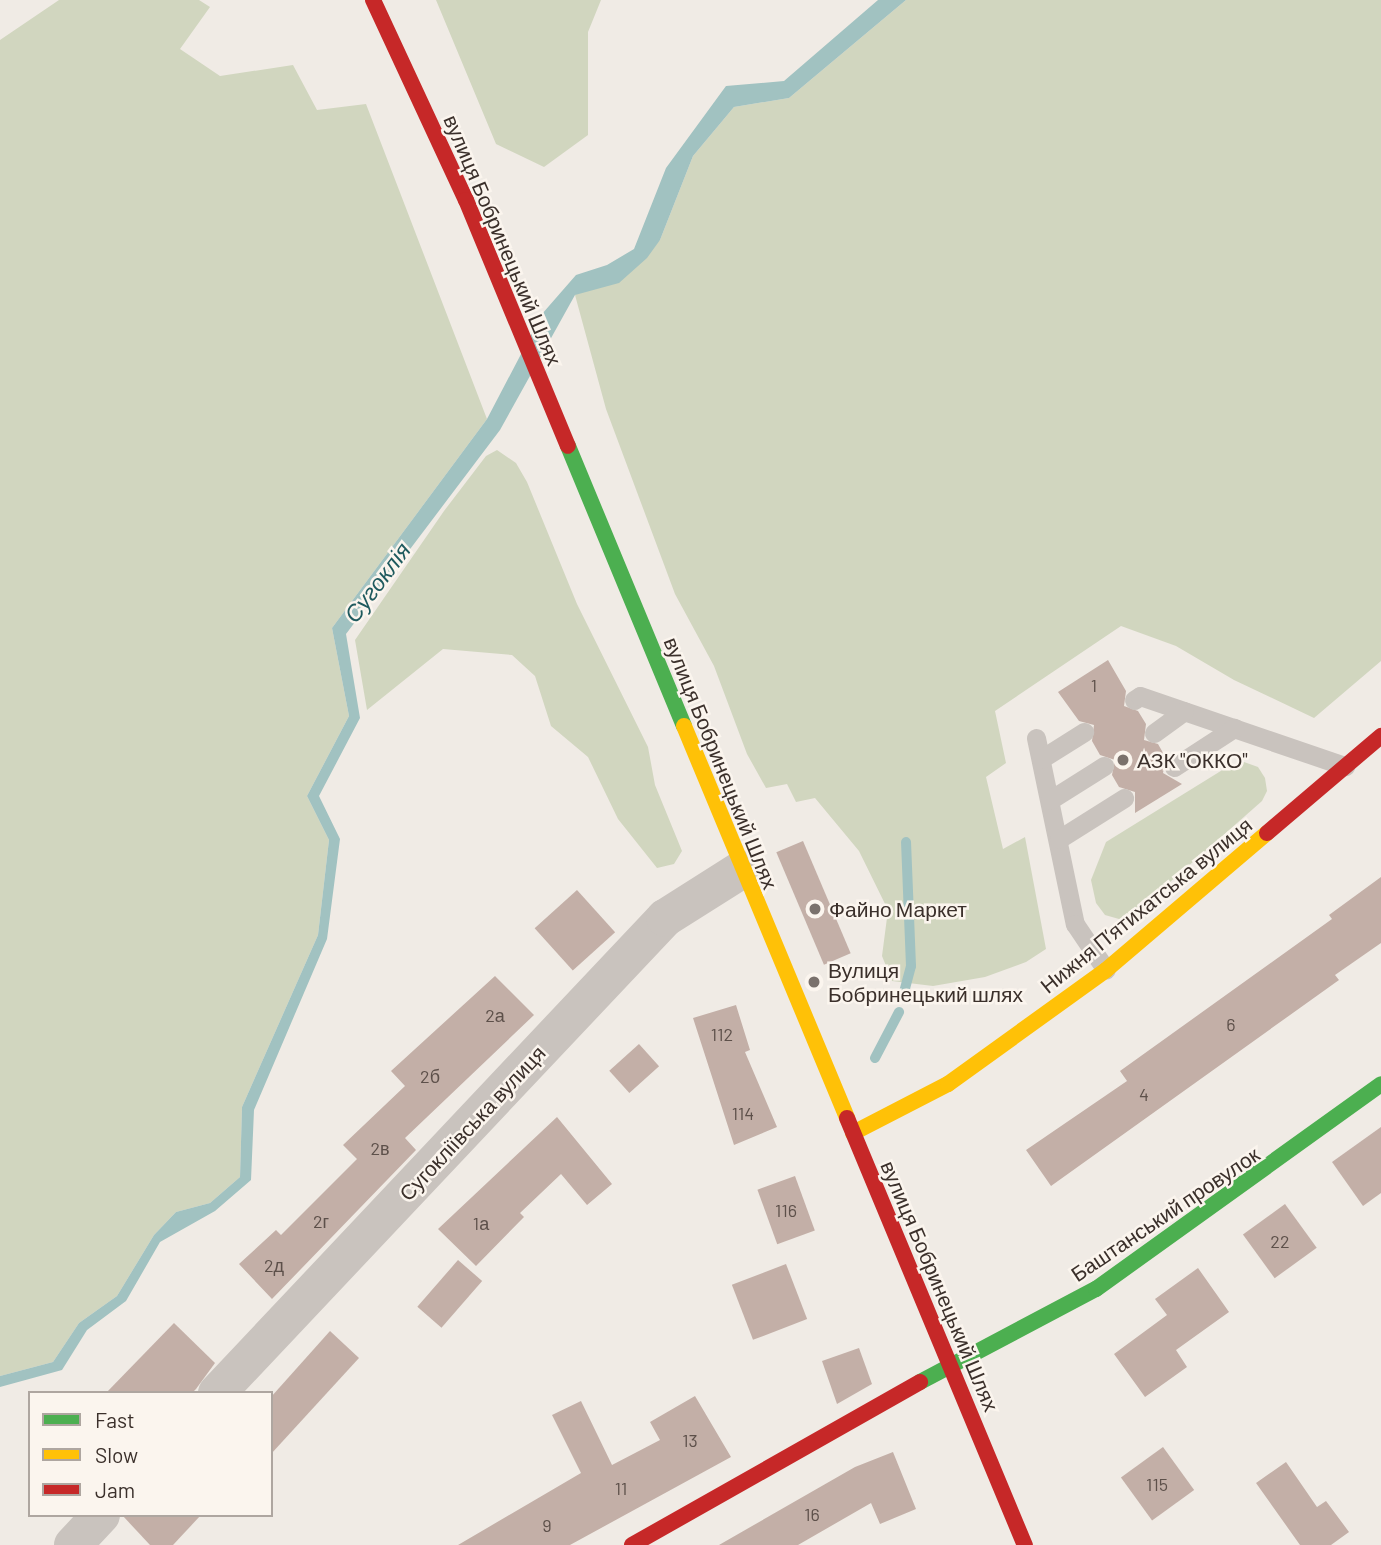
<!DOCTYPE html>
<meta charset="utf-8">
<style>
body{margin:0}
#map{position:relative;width:1381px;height:1545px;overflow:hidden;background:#f0ebe5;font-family:Barlow,sans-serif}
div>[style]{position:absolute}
.green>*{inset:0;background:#d1d6bf}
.water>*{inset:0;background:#a1c2c1}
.stream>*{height:10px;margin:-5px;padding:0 5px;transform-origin:5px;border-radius:5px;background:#a1c2c1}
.building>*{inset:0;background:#c3afa7;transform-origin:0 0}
.lane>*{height:19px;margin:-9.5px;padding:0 9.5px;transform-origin:9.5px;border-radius:9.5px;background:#c9c3be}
.street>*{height:38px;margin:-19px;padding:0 19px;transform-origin:19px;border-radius:19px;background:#c9c3be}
.fast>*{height:16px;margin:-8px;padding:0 8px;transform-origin:8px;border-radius:8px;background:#4caf50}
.slow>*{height:16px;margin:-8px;padding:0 8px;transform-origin:8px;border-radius:8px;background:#ffc107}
.jam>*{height:16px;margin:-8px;padding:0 8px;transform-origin:8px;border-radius:8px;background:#c62828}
.dots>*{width:19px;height:19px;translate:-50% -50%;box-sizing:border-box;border:4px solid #fbf5ee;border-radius:50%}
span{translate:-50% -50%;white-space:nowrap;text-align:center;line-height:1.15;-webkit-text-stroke:5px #fbf5ee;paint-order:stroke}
.number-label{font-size:18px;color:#5d504a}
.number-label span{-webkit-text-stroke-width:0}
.street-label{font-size:21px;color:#3b302b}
.poi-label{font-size:21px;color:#3b302b}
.left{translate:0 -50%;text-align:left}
.water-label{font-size:23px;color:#1f5a5e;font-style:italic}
.legend{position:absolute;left:28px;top:1391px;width:245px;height:126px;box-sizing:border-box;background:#fbf5ee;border:2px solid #aea6a0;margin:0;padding:9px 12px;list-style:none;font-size:21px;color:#3b302b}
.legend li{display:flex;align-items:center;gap:14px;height:35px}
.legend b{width:35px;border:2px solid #aea6a0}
</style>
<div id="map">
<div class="green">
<i style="clip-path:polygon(59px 0,199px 0,210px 7px,180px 49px,220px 76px,293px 65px,317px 110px,366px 104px,487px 419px,332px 628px,349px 716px,307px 796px,329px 840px,318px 935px,242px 1107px,240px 1177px,210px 1203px,176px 1212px,154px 1235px,117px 1296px,79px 1323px,53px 1362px,0 1376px,0 40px)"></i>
<i style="clip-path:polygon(436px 0,601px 0,588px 32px,588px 135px,544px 167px,496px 144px)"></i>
<i style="clip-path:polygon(906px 0,1381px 0,1381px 661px,1314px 718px,1234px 680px,1176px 646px,1121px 626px,995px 711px,1006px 763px,986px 777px,1003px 849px,1025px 837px,1046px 949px,1026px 962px,985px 977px,933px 986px,892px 981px,882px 956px,888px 910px,859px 851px,815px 798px,796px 802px,787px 784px,766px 788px,747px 754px,714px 666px,675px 594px,606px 409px,575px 295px,660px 240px,693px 156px,734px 107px,789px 98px)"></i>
<i style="clip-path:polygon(497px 450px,516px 463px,527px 482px,577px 604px,648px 747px,655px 785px,682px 851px,674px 864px,657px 868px,618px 819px,588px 757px,551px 726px,535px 676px,512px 655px,443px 649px,367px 710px,355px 640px,444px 511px,486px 456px)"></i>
<i style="clip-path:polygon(1244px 762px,1258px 767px,1265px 778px,1267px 791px,1262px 801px,1126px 921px,1105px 915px,1096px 903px,1091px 880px,1106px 842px,1224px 769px)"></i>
</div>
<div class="water">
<i style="clip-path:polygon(878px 0,906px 0,789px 98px,734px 107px,693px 156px,660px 240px,647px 258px,619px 283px,575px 295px,500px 430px,346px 634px,360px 718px,319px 796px,340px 839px,327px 939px,254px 1110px,251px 1180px,215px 1211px,160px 1242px,126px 1301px,87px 1330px,62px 1370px,0 1387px,0 1376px,53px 1362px,79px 1323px,117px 1296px,154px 1235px,176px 1212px,210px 1203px,240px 1177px,242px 1107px,318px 935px,329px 840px,307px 796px,349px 716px,332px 628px,487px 419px,542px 314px,576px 275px,607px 265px,634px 249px,666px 168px,726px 86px,784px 81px)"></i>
</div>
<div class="stream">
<i style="left:903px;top:996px;width:31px;rotate:-75deg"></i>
<i style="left:911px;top:966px;width:124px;rotate:-92.3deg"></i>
<i style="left:875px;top:1058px;width:52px;rotate:-62.4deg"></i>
</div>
<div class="building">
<i style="clip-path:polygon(1108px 660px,1126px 691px,1124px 706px,1138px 711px,1146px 724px,1144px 740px,1158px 744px,1166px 758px,1163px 773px,1182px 784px,1135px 813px,1135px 792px,1119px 787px,1112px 775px,1115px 760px,1100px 755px,1092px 741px,1094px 725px,1079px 721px,1058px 692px)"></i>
<i style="left:803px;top:841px;width:122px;height:29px;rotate:67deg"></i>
<i style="clip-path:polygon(1381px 877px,1381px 943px,1335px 975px,1339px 980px,1051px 1186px,1026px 1150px,1127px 1081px,1120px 1071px,1332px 919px,1329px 915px)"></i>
<i style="left:577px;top:890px;width:57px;height:57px;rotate:48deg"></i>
<i style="clip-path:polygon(495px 976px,534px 1015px,405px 1138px,416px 1150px,272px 1299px,239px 1264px,276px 1230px,281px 1235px,357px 1159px,343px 1145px,405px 1086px,391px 1071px)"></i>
<i style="clip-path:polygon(736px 1005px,750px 1050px,745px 1052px,777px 1127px,734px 1145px,693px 1018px)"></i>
<i style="left:639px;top:1044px;width:30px;height:40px;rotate:48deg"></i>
<i style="clip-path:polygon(557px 1117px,612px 1184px,587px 1205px,561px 1174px,520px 1213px,524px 1217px,476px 1266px,438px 1229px)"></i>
<i style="clip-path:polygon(1381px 1127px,1381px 1193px,1363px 1206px,1332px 1162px)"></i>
<i style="left:795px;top:1176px;width:58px;height:40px;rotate:70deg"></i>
<i style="left:1285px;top:1204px;width:54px;height:52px;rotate:54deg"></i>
<i style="left:458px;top:1260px;width:32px;height:62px;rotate:41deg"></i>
<i style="left:786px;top:1264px;width:59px;height:58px;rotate:69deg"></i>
<i style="clip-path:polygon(1198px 1268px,1229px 1312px,1176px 1350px,1187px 1367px,1145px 1397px,1114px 1354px,1167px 1315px,1155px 1299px)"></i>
<i style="clip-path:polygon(174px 1323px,215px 1363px,196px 1389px,192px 1393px,106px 1393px)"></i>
<i style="clip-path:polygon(330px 1331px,359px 1358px,271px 1454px,271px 1397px)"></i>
<i style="clip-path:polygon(859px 1348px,872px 1384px,837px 1404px,822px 1361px)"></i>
<i style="clip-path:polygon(695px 1396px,731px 1457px,570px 1545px,458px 1545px,581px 1473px,552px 1415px,581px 1401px,612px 1465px,660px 1440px,650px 1422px)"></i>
<i style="left:1163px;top:1447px;width:53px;height:52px;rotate:54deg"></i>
<i style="clip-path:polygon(893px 1452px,916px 1509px,880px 1524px,871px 1503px,798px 1545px,719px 1545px,855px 1467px)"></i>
<i style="clip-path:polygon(1286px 1462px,1317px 1507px,1326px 1501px,1349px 1532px,1331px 1545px,1300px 1545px,1256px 1483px)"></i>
<i style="clip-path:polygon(122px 1515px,201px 1515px,173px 1545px,150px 1545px)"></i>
</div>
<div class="lane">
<i style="left:1134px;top:700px;width:7px;rotate:-34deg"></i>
<i style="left:1140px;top:696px;width:217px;rotate:18.9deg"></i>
<i style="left:1154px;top:733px;width:37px;rotate:-36deg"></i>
<i style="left:1036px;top:738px;width:190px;rotate:78.2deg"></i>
<i style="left:1075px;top:924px;width:55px;rotate:56deg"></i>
<i style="left:1041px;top:759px;width:51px;rotate:-32.1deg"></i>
<i style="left:1174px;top:767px;width:72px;rotate:-33deg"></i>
<i style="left:1050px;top:800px;width:64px;rotate:-32.2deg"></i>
<i style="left:1059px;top:839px;width:77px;rotate:-32.2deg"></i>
</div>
<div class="street">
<i style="left:217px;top:1393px;width:653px;rotate:-46.68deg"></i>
<i style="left:665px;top:918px;width:90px;rotate:-32.3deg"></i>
<i style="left:73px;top:1545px;width:41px;rotate:-47deg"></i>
</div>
<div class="fast">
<i style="left:568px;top:446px;width:303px;rotate:67.5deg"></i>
<i style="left:920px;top:1382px;width:199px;rotate:-27.9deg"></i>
<i style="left:1096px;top:1289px;width:351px;rotate:-35.7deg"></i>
</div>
<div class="slow">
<i style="left:684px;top:726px;width:425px;rotate:67.4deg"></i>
<i style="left:853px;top:1133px;width:107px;rotate:-27.3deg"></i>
<i style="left:948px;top:1084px;width:195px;rotate:-35.8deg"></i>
<i style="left:1106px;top:970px;width:211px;rotate:-40.4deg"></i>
</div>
<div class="jam">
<i style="left:373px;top:0;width:221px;rotate:65.1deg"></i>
<i style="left:466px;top:200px;width:266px;rotate:67.5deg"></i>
<i style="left:1267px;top:833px;width:150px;rotate:-40.4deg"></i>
<i style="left:847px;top:1118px;width:463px;rotate:67.4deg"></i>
<i style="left:632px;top:1545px;width:331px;rotate:-29.5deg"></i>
</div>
<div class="dots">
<i style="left:1123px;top:760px;background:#7a716c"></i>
<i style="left:815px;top:909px;background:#7a716c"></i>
<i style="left:814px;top:982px;background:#7a716c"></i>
</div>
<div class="number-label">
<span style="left:1094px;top:685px">1</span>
<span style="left:495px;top:1015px">2а</span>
<span style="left:1231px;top:1024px">6</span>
<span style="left:722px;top:1034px">112</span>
<span style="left:430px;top:1076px">2б</span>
<span style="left:1144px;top:1094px">4</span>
<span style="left:743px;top:1113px">114</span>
<span style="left:380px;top:1148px">2в</span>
<span style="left:786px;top:1210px">116</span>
<span style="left:321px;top:1221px">2г</span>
<span style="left:481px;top:1223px">1а</span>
<span style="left:1280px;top:1241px">22</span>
<span style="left:274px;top:1265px">2д</span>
<span style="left:690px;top:1440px">13</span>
<span style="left:1157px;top:1484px">115</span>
<span style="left:621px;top:1488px">11</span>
<span style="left:812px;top:1514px">16</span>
<span style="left:547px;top:1525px">9</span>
</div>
<div class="street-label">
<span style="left:503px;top:240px;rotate:67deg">вулиця Бобринецький Шлях</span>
<span style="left:721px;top:763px;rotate:68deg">вулиця Бобринецький Шлях</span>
<span style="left:1146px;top:905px;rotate:-39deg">Нижня Пʼятихатська вулиця</span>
<span style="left:472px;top:1123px;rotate:-47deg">Сугокліївська вулиця</span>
<span style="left:1165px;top:1214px;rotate:-34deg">Баштанський провулок</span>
<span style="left:940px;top:1286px;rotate:67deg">вулиця Бобринецький Шлях</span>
</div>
<div class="poi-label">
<span class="left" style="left:1137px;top:760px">АЗК "ОККО"</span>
<span class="left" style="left:829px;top:909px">Файно Маркет</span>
<span class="left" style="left:828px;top:982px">Вулиця<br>Бобринецький шлях</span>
</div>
<div class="water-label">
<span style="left:377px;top:582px;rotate:-53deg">Сугоклія</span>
</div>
<ul class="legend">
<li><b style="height:9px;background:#4caf50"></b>Fast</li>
<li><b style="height:9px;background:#ffc107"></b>Slow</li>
<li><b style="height:9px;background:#c62828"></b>Jam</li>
</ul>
</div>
